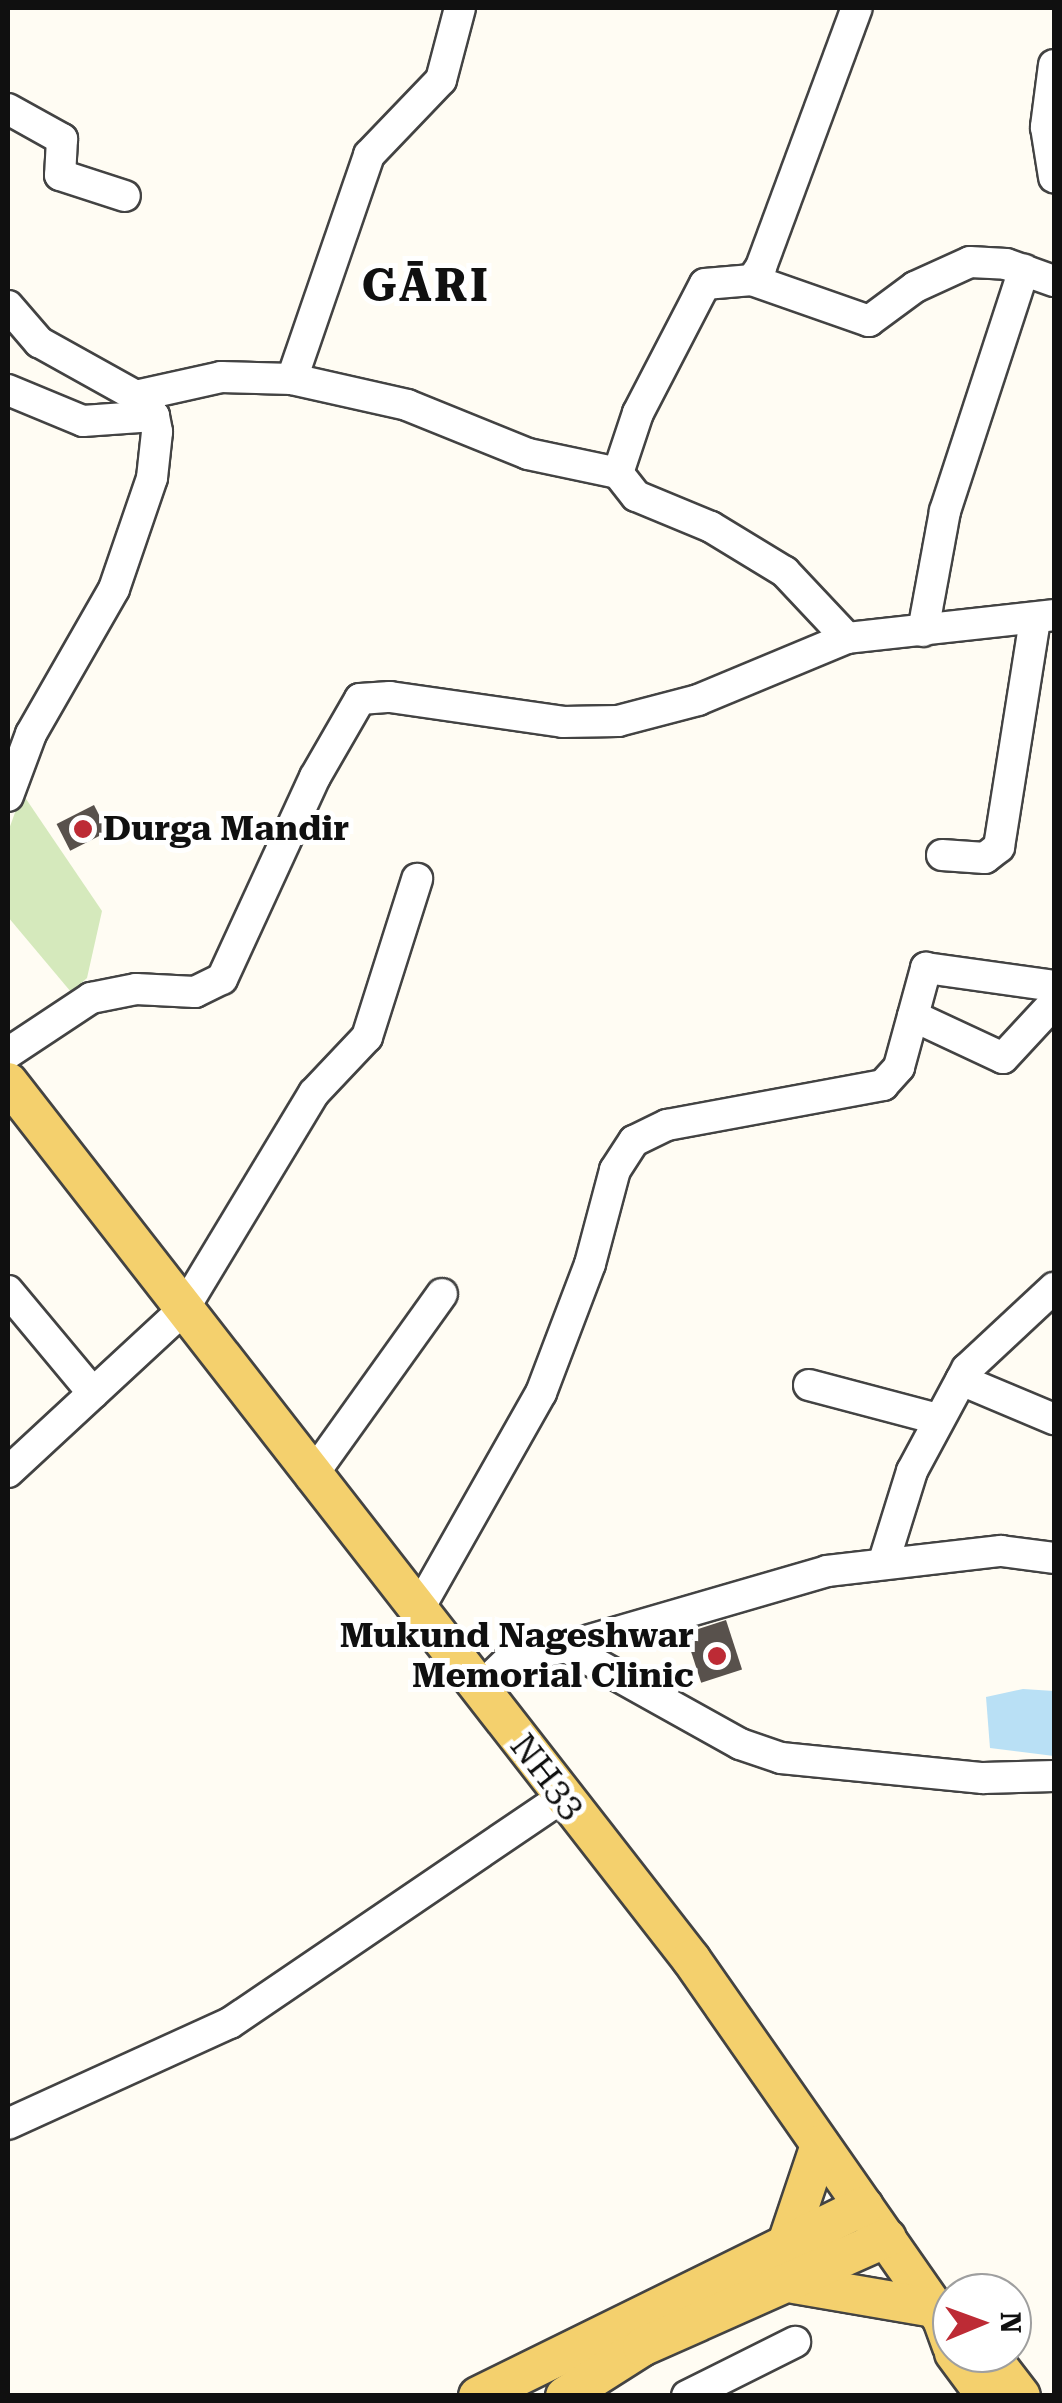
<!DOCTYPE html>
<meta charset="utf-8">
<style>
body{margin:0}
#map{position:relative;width:1062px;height:2403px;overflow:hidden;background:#fffcf3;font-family:"Roboto Serif",serif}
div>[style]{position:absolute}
.green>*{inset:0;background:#d5e9bc}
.water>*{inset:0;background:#b9e0f5}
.building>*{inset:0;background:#58514c;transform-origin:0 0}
.roads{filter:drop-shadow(2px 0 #434343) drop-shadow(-2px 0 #434343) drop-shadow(0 2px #434343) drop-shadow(0 -2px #434343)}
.minor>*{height:30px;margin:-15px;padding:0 15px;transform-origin:15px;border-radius:15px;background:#fff}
.major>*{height:38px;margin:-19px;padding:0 19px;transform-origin:19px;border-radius:19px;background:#f4d06d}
.dots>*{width:28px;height:28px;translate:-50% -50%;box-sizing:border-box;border:5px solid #fff;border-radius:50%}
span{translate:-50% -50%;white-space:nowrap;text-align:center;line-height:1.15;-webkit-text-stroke:10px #fff;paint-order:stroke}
.poi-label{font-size:35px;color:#101010;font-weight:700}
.left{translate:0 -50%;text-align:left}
.right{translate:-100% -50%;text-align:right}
.street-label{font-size:35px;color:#101010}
.district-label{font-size:45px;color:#101010;font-weight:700;letter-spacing:2.5px}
.frame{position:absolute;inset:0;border:10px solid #101010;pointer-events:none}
.north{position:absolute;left:932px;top:2273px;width:100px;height:100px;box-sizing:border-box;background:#fff;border:2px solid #9f9f9f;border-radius:50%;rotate:89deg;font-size:28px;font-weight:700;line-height:40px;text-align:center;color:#101010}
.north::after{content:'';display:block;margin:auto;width:35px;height:45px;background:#bd2b35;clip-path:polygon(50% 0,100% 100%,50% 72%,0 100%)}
</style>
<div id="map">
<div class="green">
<i style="clip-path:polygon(22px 793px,102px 911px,87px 978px,71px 992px,8px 917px,8px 832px)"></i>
</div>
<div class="water">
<i style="clip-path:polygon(1023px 1689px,1054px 1691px,1054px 1756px,990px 1748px,986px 1697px)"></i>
</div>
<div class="building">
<i style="left:94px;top:805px;width:30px;height:42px;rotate:63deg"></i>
<i style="left:726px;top:1620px;width:52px;height:43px;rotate:72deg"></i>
</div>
<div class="roads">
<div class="minor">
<i style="left:1054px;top:65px;width:63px;rotate:97.4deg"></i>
<i style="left:1046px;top:127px;width:51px;rotate:80.9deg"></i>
<i style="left:8px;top:109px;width:62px;rotate:29.1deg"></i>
<i style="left:62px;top:139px;width:36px;rotate:93deg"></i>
<i style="left:60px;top:175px;width:68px;rotate:17.9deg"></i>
<i style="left:752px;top:280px;width:124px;rotate:19.3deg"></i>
<i style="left:869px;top:321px;width:57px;rotate:-36.5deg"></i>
<i style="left:915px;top:287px;width:60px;rotate:-24.4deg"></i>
<i style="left:970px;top:262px;width:36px;rotate:3deg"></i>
<i style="left:1006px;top:264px;width:51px;rotate:19.5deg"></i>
<i style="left:8px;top:306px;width:48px;rotate:49.3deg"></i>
<i style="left:39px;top:342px;width:111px;rotate:29.1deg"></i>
<i style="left:136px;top:396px;width:27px;rotate:48deg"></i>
<i style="left:154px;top:416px;width:16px;rotate:79deg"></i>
<i style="left:157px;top:432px;width:46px;rotate:96.2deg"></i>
<i style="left:152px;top:478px;width:117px;rotate:108.9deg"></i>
<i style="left:114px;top:589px;width:167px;rotate:119.8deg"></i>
<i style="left:31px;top:734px;width:66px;rotate:110.4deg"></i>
<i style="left:292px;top:379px;width:237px;rotate:-71deg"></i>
<i style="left:369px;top:155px;width:104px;rotate:-46.2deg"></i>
<i style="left:441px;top:80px;width:74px;rotate:-75.2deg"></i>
<i style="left:8px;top:390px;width:81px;rotate:22.5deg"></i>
<i style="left:83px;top:421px;width:71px;rotate:-4deg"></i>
<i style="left:136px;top:396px;width:87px;rotate:-12.6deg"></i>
<i style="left:221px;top:377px;width:71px;rotate:1.6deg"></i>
<i style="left:292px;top:379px;width:118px;rotate:12.7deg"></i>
<i style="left:407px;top:405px;width:131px;rotate:22deg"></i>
<i style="left:528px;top:454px;width:92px;rotate:11.9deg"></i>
<i style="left:923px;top:631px;width:122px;rotate:-79.6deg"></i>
<i style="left:945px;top:511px;width:254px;rotate:-71.9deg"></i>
<i style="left:847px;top:638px;width:91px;rotate:-133.2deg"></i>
<i style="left:785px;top:572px;width:87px;rotate:-148.7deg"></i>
<i style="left:711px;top:527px;width:81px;rotate:-157.5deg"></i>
<i style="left:636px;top:496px;width:29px;rotate:-128deg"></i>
<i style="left:618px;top:473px;width:63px;rotate:-71.6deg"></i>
<i style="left:638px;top:413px;width:145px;rotate:-62.6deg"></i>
<i style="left:705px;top:284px;width:47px;rotate:-4.9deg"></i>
<i style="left:752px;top:280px;width:16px;rotate:-55deg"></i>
<i style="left:761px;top:267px;width:276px;rotate:-69.7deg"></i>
<i style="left:942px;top:855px;width:43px;rotate:4deg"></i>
<i style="left:985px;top:858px;width:18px;rotate:-38deg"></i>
<i style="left:999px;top:847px;width:230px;rotate:-81deg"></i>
<i style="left:913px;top:1016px;width:99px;rotate:25deg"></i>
<i style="left:1003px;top:1058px;width:75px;rotate:-47.2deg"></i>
<i style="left:8px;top:1053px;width:100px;rotate:-33.5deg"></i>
<i style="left:91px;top:998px;width:46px;rotate:-11.3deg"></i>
<i style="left:136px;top:989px;width:59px;rotate:2.9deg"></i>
<i style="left:195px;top:992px;width:30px;rotate:-26deg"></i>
<i style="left:222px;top:979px;width:222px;rotate:-65.3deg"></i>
<i style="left:315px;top:777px;width:90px;rotate:-60deg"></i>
<i style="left:360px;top:699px;width:30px;rotate:-4deg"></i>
<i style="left:390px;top:697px;width:175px;rotate:8.2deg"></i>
<i style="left:563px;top:722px;width:55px;rotate:-1deg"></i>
<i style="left:618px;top:721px;width:83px;rotate:-14.7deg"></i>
<i style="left:698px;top:700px;width:161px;rotate:-22.6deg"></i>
<i style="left:847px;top:638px;width:208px;rotate:-6.3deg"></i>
<i style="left:8px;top:1291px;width:133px;rotate:50.2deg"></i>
<i style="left:961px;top:1380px;width:101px;rotate:22.8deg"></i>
<i style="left:809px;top:1385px;width:133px;rotate:14.8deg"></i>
<i style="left:8px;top:1472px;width:238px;rotate:-42.8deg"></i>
<i style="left:183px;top:1310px;width:253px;rotate:-58.9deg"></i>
<i style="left:314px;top:1093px;width:77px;rotate:-46.6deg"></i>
<i style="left:367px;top:1037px;width:166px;rotate:-72.4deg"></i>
<i style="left:311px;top:1477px;width:225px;rotate:-54.4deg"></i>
<i style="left:884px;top:1561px;width:94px;rotate:-72.7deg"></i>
<i style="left:912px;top:1471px;width:116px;rotate:-61.7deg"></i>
<i style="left:967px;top:1369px;width:119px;rotate:-43deg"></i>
<i style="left:417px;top:1612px;width:252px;rotate:-60.5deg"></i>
<i style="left:541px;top:1393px;width:138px;rotate:-69.2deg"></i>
<i style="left:590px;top:1264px;width:97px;rotate:-75.1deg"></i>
<i style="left:615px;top:1170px;width:35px;rotate:-57deg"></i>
<i style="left:634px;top:1141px;width:37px;rotate:-26deg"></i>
<i style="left:667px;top:1125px;width:220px;rotate:-10.5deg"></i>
<i style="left:883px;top:1085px;width:24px;rotate:-48deg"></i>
<i style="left:899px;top:1067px;width:103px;rotate:-74.7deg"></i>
<i style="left:926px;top:968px;width:129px;rotate:8deg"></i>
<i style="left:566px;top:1647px;width:272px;rotate:-16.2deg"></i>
<i style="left:827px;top:1571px;width:175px;rotate:-6.6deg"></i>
<i style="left:1001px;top:1551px;width:53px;rotate:7.5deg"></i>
<i style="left:479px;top:1689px;width:45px;rotate:-44.1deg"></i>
<i style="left:511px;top:1658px;width:56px;rotate:-11.3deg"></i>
<i style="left:566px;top:1647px;width:199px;rotate:29.1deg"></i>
<i style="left:740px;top:1744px;width:43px;rotate:18.9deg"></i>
<i style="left:781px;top:1758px;width:203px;rotate:5.7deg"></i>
<i style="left:983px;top:1778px;width:71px;rotate:-1.6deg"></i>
<i style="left:8px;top:2124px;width:244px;rotate:-24.5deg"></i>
<i style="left:230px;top:2023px;width:402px;rotate:-34.2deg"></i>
<i style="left:687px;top:2396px;width:121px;rotate:-26.6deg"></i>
</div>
<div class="major">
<i style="left:8px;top:1082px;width:1112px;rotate:52.09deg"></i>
<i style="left:691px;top:1959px;width:439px;rotate:55.1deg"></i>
<i style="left:942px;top:2319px;width:29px;rotate:70deg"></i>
<i style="left:785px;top:2249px;width:110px;rotate:-71.4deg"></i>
<i style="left:794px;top:2284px;width:142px;rotate:9.7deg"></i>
<i style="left:954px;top:2353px;width:54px;rotate:53.3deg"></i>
<i style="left:988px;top:2353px;width:54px;rotate:52.5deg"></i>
<i style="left:478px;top:2396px;width:430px;rotate:-26.2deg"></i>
<i style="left:565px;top:2396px;width:91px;rotate:-32.5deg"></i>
<i style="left:642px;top:2347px;width:268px;rotate:-24deg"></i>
</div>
</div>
<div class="dots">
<i style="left:83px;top:829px;background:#bd2b35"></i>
<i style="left:717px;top:1656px;background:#bd2b35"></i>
</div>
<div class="poi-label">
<span class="left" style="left:103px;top:829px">Durga Mandir</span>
<span class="right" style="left:694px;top:1656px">Mukund Nageshwar<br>Memorial Clinic</span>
</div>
<div class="street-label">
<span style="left:547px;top:1777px;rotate:52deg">NH33</span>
</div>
<div class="district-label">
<span style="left:426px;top:286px">GĀRI</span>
</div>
<div class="frame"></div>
<div class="north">N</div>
</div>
